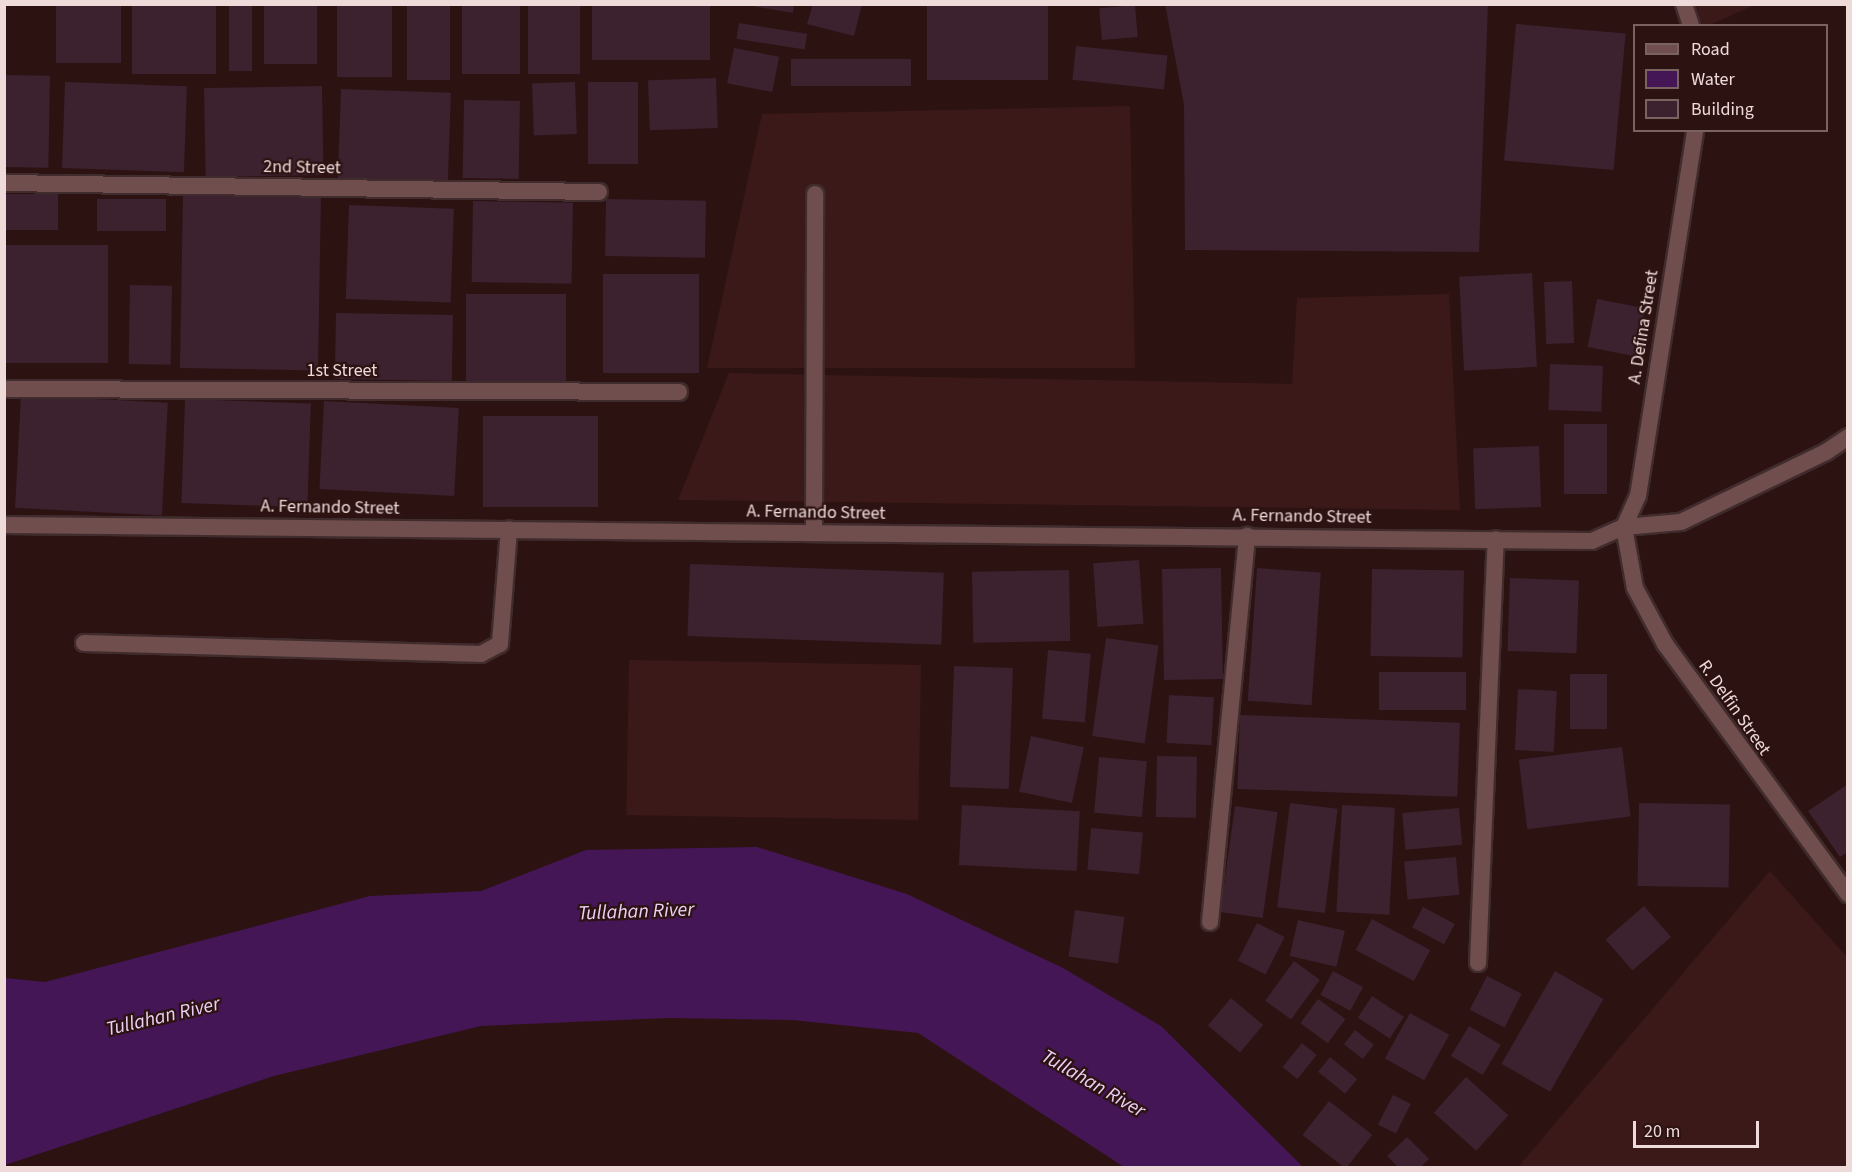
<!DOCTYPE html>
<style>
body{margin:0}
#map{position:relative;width:1852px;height:1172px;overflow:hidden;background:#2d1212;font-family:"Source Sans 3",sans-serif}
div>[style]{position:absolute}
.built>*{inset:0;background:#3b1919;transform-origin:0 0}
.water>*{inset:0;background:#441655}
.building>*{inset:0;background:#3c212f;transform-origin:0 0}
.roads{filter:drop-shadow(2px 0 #402c2c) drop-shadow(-2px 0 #402c2c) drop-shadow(0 2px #402c2c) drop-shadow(0 -2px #402c2c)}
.service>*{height:16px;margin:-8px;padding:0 8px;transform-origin:8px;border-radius:8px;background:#6f4e4d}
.minor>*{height:16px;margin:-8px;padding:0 8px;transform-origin:8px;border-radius:8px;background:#6f4e4d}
.tertiary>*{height:16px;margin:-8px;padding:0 8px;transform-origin:8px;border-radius:8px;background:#6f4e4d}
span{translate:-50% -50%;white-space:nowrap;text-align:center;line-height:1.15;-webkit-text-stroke:4.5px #2d1212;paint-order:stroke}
.street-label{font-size:18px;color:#eedad8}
.water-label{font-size:20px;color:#ead0f6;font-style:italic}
.frame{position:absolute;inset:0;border:6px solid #eedad8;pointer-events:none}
.legend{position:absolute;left:1633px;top:24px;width:195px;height:108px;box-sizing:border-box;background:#2d1212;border:2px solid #7a6261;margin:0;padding:8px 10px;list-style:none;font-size:18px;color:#eedad8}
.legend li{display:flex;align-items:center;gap:12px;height:30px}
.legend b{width:30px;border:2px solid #7a6261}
.scale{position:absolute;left:1633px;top:1121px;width:126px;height:27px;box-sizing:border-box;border:3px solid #eedad8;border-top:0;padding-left:8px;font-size:18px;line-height:21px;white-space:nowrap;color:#eedad8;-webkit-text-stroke:4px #2d1212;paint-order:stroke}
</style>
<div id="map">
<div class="built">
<i style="clip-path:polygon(1696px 5px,1696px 4px,1754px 5px,1708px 26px,1702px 25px)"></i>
<i style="clip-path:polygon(1130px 106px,1135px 368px,707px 368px,762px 114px)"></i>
<i style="clip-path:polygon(1449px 294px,1460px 510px,678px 500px,729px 373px,1292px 384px,1297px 298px)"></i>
<i style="left:629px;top:660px;width:292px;height:155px;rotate:1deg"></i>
<i style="clip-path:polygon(1770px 871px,1847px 957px,1847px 1167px,1518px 1167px)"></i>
</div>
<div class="water">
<i style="clip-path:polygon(757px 847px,907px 894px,1063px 968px,1161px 1026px,1303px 1167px,1124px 1167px,918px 1033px,792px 1020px,668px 1018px,481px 1026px,274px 1076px,5px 1165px,5px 978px,45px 982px,370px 896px,481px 891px,586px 850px)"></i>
</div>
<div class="building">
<i style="left:56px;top:4px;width:65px;height:59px"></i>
<i style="left:132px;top:4px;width:84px;height:70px"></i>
<i style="left:229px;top:4px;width:23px;height:67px"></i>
<i style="left:264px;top:4px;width:53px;height:60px"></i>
<i style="left:337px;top:4px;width:55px;height:73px"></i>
<i style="left:407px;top:4px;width:43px;height:76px"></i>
<i style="left:462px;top:4px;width:58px;height:70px"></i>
<i style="left:528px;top:4px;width:52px;height:70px"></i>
<i style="left:592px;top:4px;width:118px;height:56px"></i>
<i style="clip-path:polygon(740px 4px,794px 4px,793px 13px)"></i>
<i style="clip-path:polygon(813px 4px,862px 4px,854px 36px,807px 24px)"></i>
<i style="left:927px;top:4px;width:121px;height:76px"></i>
<i style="clip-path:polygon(1165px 4px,1488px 4px,1479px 252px,1185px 250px,1184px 105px)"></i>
<i style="left:1135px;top:5px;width:32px;height:36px;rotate:85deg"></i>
<i style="left:739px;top:23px;width:69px;height:16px;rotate:9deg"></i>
<i style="left:1516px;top:24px;width:110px;height:137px;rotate:5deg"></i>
<i style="left:1076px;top:46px;width:92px;height:34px;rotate:6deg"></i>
<i style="left:734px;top:48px;width:46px;height:36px;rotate:11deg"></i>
<i style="left:791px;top:59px;width:120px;height:27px"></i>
<i style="left:4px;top:75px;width:46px;height:92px;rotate:1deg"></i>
<i style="left:716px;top:78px;width:50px;height:68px;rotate:88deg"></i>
<i style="left:65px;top:82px;width:122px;height:86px;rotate:2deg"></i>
<i style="left:575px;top:82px;width:52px;height:43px;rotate:88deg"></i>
<i style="left:588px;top:82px;width:50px;height:82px"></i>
<i style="left:322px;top:86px;width:89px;height:118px;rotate:89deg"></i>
<i style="left:341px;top:89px;width:110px;height:91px;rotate:2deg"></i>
<i style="left:464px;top:100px;width:56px;height:78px;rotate:1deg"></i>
<i style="left:4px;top:194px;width:54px;height:36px"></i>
<i style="left:183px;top:194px;width:138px;height:174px;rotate:1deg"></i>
<i style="left:97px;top:199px;width:69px;height:32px"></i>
<i style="left:606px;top:199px;width:100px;height:57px;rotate:1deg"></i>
<i style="left:473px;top:201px;width:100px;height:81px;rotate:1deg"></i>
<i style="left:349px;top:205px;width:105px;height:94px;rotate:2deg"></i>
<i style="left:108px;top:245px;width:118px;height:104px;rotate:90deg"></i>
<i style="left:1532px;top:273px;width:94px;height:73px;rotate:87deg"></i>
<i style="left:603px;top:274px;width:96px;height:99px"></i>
<i style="left:1572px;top:281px;width:62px;height:28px;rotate:88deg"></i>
<i style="left:130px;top:285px;width:42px;height:79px;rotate:1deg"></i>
<i style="left:466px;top:294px;width:100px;height:91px"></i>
<i style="left:1597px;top:299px;width:49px;height:49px;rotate:11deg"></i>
<i style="left:336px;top:313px;width:117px;height:66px;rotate:1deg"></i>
<i style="left:1550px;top:364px;width:53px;height:46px;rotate:2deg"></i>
<i style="left:21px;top:395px;width:147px;height:113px;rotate:3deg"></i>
<i style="left:185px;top:399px;width:126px;height:104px;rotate:2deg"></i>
<i style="left:324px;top:401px;width:135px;height:88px;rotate:3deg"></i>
<i style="left:483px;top:416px;width:115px;height:91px"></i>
<i style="left:1564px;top:424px;width:43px;height:70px"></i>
<i style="left:1539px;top:446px;width:61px;height:66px;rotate:88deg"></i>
<i style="left:1139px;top:560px;width:64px;height:46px;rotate:86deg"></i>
<i style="left:690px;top:564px;width:254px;height:72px;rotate:2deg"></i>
<i style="left:1221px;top:568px;width:111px;height:59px;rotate:89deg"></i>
<i style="left:1257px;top:568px;width:64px;height:133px;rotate:4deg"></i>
<i style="left:1372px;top:569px;width:92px;height:87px;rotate:1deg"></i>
<i style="left:1069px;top:570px;width:71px;height:97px;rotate:89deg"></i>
<i style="left:1510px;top:578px;width:69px;height:73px;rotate:2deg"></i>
<i style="left:1106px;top:638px;width:53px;height:99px;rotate:8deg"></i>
<i style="left:1048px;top:650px;width:43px;height:69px;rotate:5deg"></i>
<i style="left:954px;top:666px;width:59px;height:121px;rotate:2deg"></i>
<i style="left:1379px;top:672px;width:87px;height:38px"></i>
<i style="left:1570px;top:674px;width:37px;height:55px"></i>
<i style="left:1518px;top:689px;width:39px;height:61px;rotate:3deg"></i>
<i style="left:1169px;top:695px;width:45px;height:48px;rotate:3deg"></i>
<i style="left:1240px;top:715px;width:220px;height:74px;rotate:2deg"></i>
<i style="left:1031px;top:736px;width:54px;height:57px;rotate:12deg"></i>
<i style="left:1622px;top:747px;width:70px;height:104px;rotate:83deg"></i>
<i style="left:1157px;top:756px;width:40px;height:61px;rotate:1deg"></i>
<i style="left:1099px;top:757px;width:48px;height:56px;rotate:5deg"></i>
<i style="clip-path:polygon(1848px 784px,1848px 852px,1840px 857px,1808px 811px)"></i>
<i style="left:1290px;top:803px;width:48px;height:105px;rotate:7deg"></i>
<i style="left:1639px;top:803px;width:91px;height:83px;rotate:1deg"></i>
<i style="left:962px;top:805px;width:118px;height:60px;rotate:3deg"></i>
<i style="left:1342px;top:805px;width:53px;height:107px;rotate:3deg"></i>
<i style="left:1235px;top:806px;width:43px;height:107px;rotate:8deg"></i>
<i style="left:1459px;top:808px;width:37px;height:57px;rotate:85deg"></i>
<i style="left:1091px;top:828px;width:52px;height:42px;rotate:5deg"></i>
<i style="left:1456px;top:857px;width:38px;height:52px;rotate:85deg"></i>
<i style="left:1644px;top:906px;width:41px;height:51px;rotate:49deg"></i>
<i style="left:1423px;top:907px;width:36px;height:23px;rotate:28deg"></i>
<i style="left:1075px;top:910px;width:50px;height:47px;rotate:8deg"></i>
<i style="left:1372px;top:919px;width:66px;height:35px;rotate:28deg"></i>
<i style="left:1298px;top:920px;width:48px;height:37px;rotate:13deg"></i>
<i style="left:1257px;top:923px;width:31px;height:42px;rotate:27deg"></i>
<i style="left:1294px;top:961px;width:32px;height:49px;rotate:36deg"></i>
<i style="left:1333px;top:971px;width:34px;height:27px;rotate:28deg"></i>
<i style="left:1555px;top:971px;width:56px;height:107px;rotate:30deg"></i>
<i style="left:1487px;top:976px;width:39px;height:38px;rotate:27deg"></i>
<i style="left:1372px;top:996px;width:38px;height:26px;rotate:33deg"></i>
<i style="left:1231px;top:998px;width:42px;height:36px;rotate:40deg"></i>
<i style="left:1318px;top:999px;width:34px;height:30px;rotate:36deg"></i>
<i style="left:1410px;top:1013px;width:45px;height:52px;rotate:29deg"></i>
<i style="left:1469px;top:1026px;width:37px;height:35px;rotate:31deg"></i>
<i style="left:1355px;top:1030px;width:24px;height:18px;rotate:38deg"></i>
<i style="left:1302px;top:1043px;width:19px;height:31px;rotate:39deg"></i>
<i style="left:1330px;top:1057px;width:35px;height:19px;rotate:39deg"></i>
<i style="left:1466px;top:1077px;width:57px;height:48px;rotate:42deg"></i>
<i style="left:1393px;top:1095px;width:20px;height:33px;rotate:27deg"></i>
<i style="left:1329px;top:1101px;width:55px;height:43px;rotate:38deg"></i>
<i style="clip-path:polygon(1407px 1137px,1429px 1159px,1420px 1168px,1399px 1168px,1387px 1156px)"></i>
</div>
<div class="roads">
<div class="service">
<i style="left:4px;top:183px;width:595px;rotate:0.87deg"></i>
<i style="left:4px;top:389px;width:675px;rotate:0.25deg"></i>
<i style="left:1624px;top:527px;width:57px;rotate:-5deg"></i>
<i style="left:1681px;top:522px;width:161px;rotate:-25.8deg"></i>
<i style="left:1826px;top:452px;width:27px;rotate:-34deg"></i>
<i style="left:814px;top:532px;width:338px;rotate:-89.8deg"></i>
<i style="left:84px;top:643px;width:397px;rotate:1.6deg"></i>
<i style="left:481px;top:654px;width:21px;rotate:-28deg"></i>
<i style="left:500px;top:644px;width:115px;rotate:-85.5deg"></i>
</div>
<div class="minor">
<i style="left:1624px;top:527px;width:62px;rotate:79.8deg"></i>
<i style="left:1635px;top:588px;width:64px;rotate:61.8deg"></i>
<i style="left:1665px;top:644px;width:310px;rotate:53.8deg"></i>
<i style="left:1210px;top:922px;width:388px;rotate:-84.5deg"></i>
<i style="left:1478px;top:963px;width:424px;rotate:-87.6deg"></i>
</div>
<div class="tertiary">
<i style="left:1684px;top:4px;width:23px;rotate:72deg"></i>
<i style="left:4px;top:525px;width:1588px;rotate:0.58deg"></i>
<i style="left:1592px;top:541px;width:35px;rotate:-24deg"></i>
<i style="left:1624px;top:527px;width:34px;rotate:-66deg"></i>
<i style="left:1638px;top:496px;width:370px;rotate:-81.1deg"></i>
</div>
</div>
<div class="street-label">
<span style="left:302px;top:168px;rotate:1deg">2nd Street</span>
<span style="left:1644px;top:327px;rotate:-81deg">A. Defina Street</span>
<span style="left:342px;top:371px">1st Street</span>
<span style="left:330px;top:508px;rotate:1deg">A. Fernando Street</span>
<span style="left:816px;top:513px;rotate:1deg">A. Fernando Street</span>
<span style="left:1302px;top:517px;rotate:1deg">A. Fernando Street</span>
<span style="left:1734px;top:708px;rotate:55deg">R. Delfin Street</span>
</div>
<div class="water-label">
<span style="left:636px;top:912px;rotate:-2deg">Tullahan River</span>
<span style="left:163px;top:1017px;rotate:-13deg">Tullahan River</span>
<span style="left:1093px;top:1084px;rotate:30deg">Tullahan River</span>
</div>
<div class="frame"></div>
<ul class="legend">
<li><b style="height:8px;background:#6f4e4d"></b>Road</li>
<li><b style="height:16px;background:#441655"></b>Water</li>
<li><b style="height:16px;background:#3c212f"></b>Building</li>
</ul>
<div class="scale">20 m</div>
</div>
